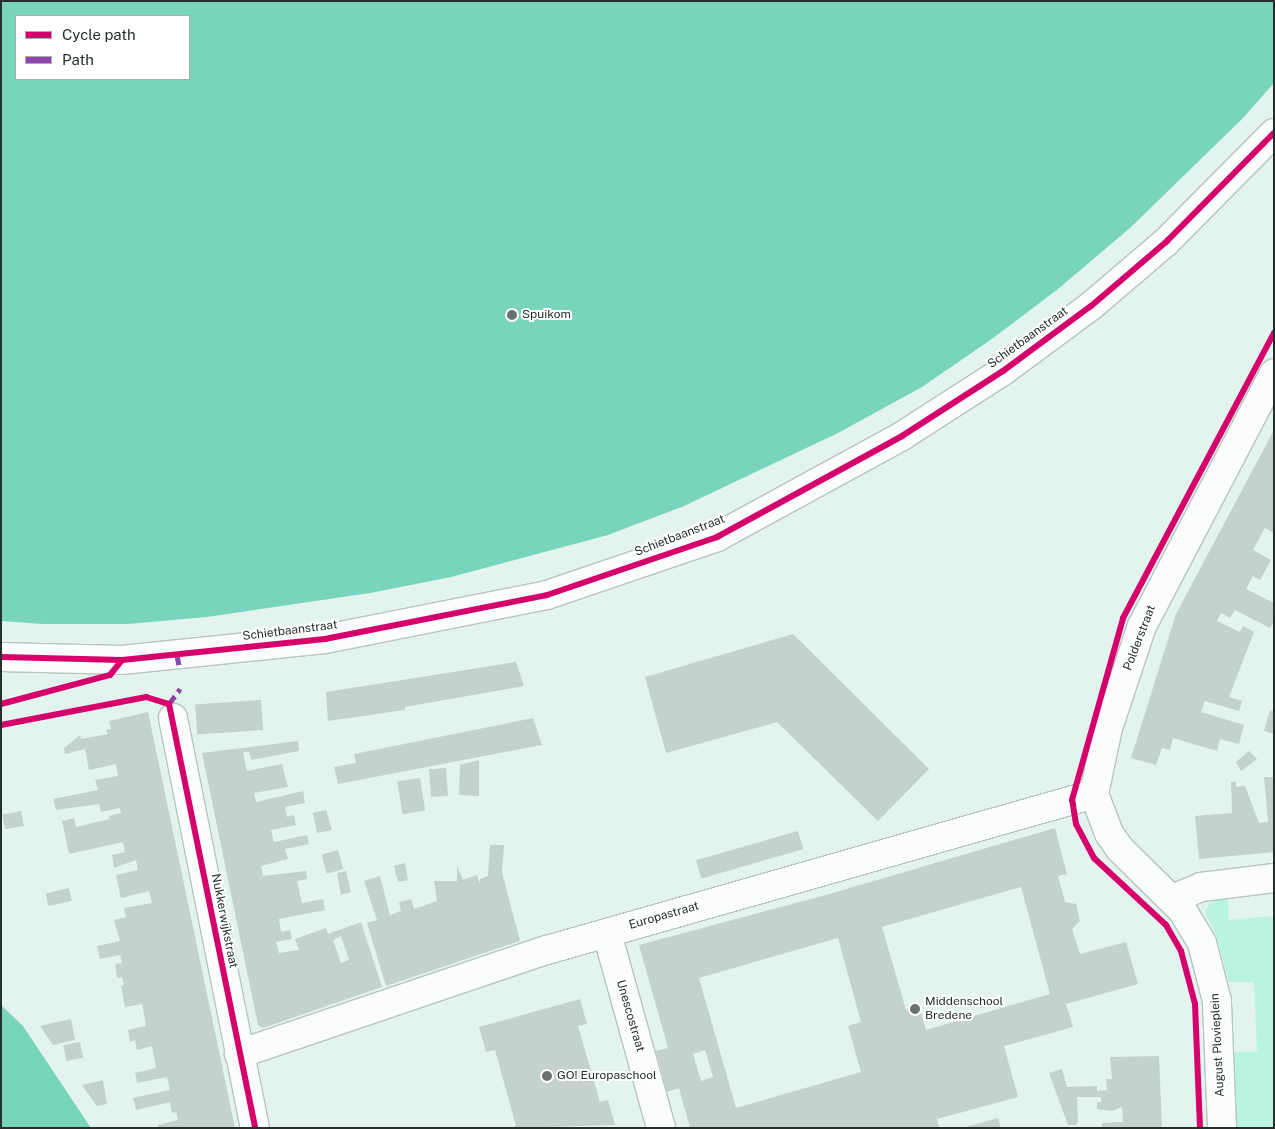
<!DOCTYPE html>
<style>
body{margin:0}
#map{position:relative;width:1275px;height:1129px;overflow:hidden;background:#e3f3ed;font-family:"Public Sans",sans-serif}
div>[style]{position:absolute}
.green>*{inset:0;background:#b9f4e1}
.water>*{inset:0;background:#78d5bb}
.building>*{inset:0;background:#c5d1cd;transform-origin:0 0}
.roads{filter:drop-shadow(1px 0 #b7c4bf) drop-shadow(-1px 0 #b7c4bf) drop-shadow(0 1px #b7c4bf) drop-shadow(0 -1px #b7c4bf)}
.street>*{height:28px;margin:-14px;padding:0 14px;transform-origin:14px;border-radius:14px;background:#fbfdfc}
.secondary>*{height:28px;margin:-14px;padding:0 14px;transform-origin:14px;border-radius:14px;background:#fbfdfc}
.quiet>*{height:5px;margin-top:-2.5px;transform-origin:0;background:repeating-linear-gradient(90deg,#8e44ad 0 10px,transparent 0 15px)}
.cycleway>*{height:6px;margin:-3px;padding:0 3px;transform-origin:3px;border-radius:3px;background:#d6006c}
.dots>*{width:14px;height:14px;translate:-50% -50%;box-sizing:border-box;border:2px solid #fff;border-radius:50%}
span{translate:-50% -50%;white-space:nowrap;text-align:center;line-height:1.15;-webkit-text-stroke:4px #fff;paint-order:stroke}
.poi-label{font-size:12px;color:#242e2b}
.left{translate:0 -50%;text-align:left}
.street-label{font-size:12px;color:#242e2b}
.frame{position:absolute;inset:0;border:2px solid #242e2b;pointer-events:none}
.legend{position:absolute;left:15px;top:15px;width:175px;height:65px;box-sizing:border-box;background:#fff;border:1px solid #a7abaa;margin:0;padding:6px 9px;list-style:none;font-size:15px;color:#242e2b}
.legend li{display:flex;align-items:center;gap:10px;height:25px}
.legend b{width:25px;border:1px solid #a7abaa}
</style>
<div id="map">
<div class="green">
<i style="clip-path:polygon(1228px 894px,1229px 920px,1274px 916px,1274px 1128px,1236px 1128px,1232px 1052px,1257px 1052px,1254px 982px,1229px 982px,1216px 935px,1205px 912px,1210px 903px)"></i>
</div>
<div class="water">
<i style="clip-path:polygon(evenodd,1px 1px,1274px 1px,1274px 83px,1242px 119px,1130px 228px,1058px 289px,989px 341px,922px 387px,838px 433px,684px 506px,608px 535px,451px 577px,370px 593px,207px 617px,128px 624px,43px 624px,1px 621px,1px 1px,16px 16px,189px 16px,189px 79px,16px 79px,16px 16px)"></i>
<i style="clip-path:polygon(1px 1005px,23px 1026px,91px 1128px,1px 1128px)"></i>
</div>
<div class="building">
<i style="clip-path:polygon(1274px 430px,1274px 533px,1265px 528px,1253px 550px,1271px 560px,1260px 580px,1253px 576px,1246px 589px,1274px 603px,1274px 622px,1270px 628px,1235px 610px,1230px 618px,1221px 613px,1217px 621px,1240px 632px,1243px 626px,1254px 632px,1229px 697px,1242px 701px,1239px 711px,1205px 701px,1201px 712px,1244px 725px,1239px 744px,1220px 739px,1217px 751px,1173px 738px,1170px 750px,1162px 748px,1156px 765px,1131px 758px,1176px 614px)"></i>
<i style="clip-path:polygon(793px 634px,929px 769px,878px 821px,777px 722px,666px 753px,645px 677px)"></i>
<i style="clip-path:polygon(516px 662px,524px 686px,405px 707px,405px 710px,328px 721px,326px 692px)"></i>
<i style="left:261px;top:700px;width:30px;height:66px;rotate:86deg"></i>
<i style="clip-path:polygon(1270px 710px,1274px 711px,1274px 734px,1264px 731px)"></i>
<i style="clip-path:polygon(148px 712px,175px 841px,235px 1128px,158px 1128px,158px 1125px,178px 1120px,176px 1112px,172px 1113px,170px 1102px,136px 1110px,133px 1098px,170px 1090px,167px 1077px,137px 1083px,135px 1073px,156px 1068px,152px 1046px,137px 1050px,135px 1040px,130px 1042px,128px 1030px,146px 1026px,142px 1004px,125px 1007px,121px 986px,124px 985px,122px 977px,117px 978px,115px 964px,122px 963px,120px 955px,100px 959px,97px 946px,120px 941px,114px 920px,126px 917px,124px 908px,152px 903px,149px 891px,121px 898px,116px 875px,138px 870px,136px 860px,114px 868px,112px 855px,125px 852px,123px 842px,69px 854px,62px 821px,74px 818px,76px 827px,110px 819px,109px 816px,121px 813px,120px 808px,101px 812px,99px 804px,56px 810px,53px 799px,98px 790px,95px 780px,118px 776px,116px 764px,89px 770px,85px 749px,65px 754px,64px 748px,80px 735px,81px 739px,108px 734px,106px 730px,111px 729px,109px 721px)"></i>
<i style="clip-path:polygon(533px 718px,542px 745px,338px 784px,334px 767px,356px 763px,354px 754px)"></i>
<i style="clip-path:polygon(evenodd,298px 741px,299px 751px,251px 760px,249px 752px,243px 752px,247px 771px,282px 764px,285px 776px,288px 787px,254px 793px,256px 802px,303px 791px,305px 803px,285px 807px,287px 817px,294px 815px,296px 825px,271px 830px,274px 842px,307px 835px,309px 844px,285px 849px,288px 859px,261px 866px,263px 876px,306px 871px,307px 879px,297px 881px,302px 903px,323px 899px,325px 910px,279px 919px,281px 932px,290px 930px,292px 939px,276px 942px,279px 953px,299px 950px,295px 939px,326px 928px,328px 934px,361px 922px,382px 987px,263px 1028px,258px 1025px,202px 753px,298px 741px,341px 936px,349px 960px,341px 963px,333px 940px,341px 936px)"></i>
<i style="clip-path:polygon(1249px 751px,1257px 759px,1241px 771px,1236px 762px)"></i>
<i style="clip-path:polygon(479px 760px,479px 796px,459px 795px,460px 765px)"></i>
<i style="left:446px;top:768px;width:28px;height:17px;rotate:86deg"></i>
<i style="clip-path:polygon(1264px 777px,1274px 777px,1274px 852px,1199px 859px,1195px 816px,1232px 813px,1231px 782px,1236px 782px,1236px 787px,1245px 786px,1259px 823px,1268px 822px)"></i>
<i style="left:420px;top:778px;width:33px;height:23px;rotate:81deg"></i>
<i style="clip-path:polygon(326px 810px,332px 830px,317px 833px,313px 813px)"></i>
<i style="left:21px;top:811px;width:15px;height:19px;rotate:79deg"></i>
<i style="clip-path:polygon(evenodd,1055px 828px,1067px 874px,1058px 876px,1065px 902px,1076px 904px,1080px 921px,1072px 929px,1080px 954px,1126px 942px,1138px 984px,1066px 1004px,1073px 1027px,1004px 1046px,1018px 1097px,937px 1119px,939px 1128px,690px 1128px,679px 1088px,667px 1092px,656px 1051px,668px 1048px,639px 945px,826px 895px,1055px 828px,1021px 887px,1050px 994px,926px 1030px,919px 1006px,906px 1010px,882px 927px,1021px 887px,1055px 828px,838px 938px,861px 1022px,848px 1026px,861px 1072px,736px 1108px,699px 978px,838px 938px,1055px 828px,705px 1050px,713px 1077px,701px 1081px,693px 1054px,705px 1050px)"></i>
<i style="left:798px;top:831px;width:19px;height:106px;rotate:74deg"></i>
<i style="clip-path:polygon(490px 845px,504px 845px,502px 872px,520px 941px,386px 986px,367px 923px,377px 920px,364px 881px,380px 876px,390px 915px,401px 911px,399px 902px,411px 899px,414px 909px,437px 901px,434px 881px,457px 881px,457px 866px,463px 880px,477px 875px,480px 884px,480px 879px,488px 876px)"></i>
<i style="left:338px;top:850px;width:20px;height:17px;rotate:75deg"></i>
<i style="clip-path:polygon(405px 863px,408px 880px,398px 882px,394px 866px)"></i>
<i style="clip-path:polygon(346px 871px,351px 892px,341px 895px,337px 873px)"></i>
<i style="left:69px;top:888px;width:13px;height:24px;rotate:77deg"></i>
<i style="clip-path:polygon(580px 999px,587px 1024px,578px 1026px,600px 1102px,608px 1100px,615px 1125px,511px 1128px,516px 1126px,495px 1050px,486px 1052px,479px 1027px)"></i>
<i style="clip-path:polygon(71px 1019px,75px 1040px,53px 1045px,40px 1026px)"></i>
<i style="left:80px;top:1042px;width:16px;height:17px;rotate:79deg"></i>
<i style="clip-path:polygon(1159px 1056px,1162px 1128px,1102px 1128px,1102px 1123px,1123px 1122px,1122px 1107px,1112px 1111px,1097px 1109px,1097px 1102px,1101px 1102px,1101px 1097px,1077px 1097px,1078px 1121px,1076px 1125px,1068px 1125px,1049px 1073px,1062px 1069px,1067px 1087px,1097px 1086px,1097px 1091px,1107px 1090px,1106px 1079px,1112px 1079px,1110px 1057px)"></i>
<i style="clip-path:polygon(103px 1080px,107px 1104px,97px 1106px,82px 1085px)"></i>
<i style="clip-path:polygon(998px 1118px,1001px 1128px,966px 1128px,966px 1127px)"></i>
</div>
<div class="roads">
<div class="street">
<i style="left:1px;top:657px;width:121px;rotate:1.4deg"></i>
<i style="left:122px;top:660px;width:204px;rotate:-5.9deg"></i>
<i style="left:325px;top:639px;width:226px;rotate:-11.2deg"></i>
<i style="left:547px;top:595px;width:180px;rotate:-18.8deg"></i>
<i style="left:717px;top:537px;width:211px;rotate:-28.6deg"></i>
<i style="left:902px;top:436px;width:120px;rotate:-32.8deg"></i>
<i style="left:1003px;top:371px;width:109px;rotate:-36.5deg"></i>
<i style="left:1091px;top:306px;width:99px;rotate:-40.5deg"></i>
<i style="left:1166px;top:242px;width:153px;rotate:-45.3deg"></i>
<i style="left:173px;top:718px;width:418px;rotate:78.7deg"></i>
<i style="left:1172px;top:899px;width:31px;rotate:-22deg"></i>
<i style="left:1201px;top:887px;width:74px;rotate:-7deg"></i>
<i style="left:607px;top:933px;width:202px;rotate:74.5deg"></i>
<i style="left:239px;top:1054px;width:325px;rotate:-18.7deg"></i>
<i style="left:547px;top:950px;width:569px;rotate:-15.92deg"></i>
</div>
<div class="secondary">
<i style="left:1222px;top:1128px;width:127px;rotate:-92.3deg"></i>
<i style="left:1217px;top:1001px;width:60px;rotate:-104.5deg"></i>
<i style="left:1202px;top:943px;width:37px;rotate:-121deg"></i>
<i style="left:1183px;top:911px;width:88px;rotate:-135.5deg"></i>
<i style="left:1120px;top:849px;width:19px;rotate:-125deg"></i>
<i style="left:1109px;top:833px;width:42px;rotate:-111deg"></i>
<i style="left:1094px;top:794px;width:67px;rotate:-78deg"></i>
<i style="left:1108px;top:728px;width:108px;rotate:-71.6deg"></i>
<i style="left:1142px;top:626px;width:285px;rotate:-62.4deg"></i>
</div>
</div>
<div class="quiet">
<i style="left:177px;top:655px;width:10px;rotate:79deg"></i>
<i style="left:169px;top:704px;width:19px;rotate:-54deg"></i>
</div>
<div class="cycleway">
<i style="left:1px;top:657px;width:121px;rotate:1.4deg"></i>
<i style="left:122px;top:660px;width:204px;rotate:-5.9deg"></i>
<i style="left:325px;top:639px;width:226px;rotate:-11.2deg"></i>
<i style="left:547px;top:595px;width:180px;rotate:-18.8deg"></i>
<i style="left:717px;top:537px;width:211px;rotate:-28.6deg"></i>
<i style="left:902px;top:436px;width:120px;rotate:-32.8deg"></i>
<i style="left:1003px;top:371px;width:109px;rotate:-36.5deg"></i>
<i style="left:1091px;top:306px;width:99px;rotate:-40.5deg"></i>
<i style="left:1166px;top:242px;width:153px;rotate:-45.3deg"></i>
<i style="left:1px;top:704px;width:113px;rotate:-14.9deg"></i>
<i style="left:110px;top:675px;width:19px;rotate:-51deg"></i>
<i style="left:1px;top:725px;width:148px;rotate:-10.9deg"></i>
<i style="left:146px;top:697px;width:24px;rotate:17deg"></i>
<i style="left:169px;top:704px;width:433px;rotate:78.5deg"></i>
<i style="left:1200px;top:1128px;width:124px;rotate:-92.3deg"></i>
<i style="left:1195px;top:1004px;width:55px;rotate:-104.8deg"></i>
<i style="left:1181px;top:951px;width:30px;rotate:-120deg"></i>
<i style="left:1166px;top:925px;width:98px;rotate:-137.1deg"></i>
<i style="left:1094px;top:858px;width:38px;rotate:-118deg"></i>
<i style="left:1076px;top:824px;width:24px;rotate:-99deg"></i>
<i style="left:1072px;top:800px;width:189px;rotate:-74.3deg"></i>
<i style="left:1123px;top:618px;width:323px;rotate:-62.1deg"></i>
</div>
<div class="dots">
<i style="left:512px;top:315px;background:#67736f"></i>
<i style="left:915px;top:1009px;background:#67736f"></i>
<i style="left:547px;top:1076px;background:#67736f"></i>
</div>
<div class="poi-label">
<span class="left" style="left:522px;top:315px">Spuikom</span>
<span class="left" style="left:925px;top:1009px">Middenschool<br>Bredene</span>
<span class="left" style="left:557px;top:1076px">GO! Europaschool</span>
</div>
<div class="street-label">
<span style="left:1028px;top:338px;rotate:-36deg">Schietbaanstraat</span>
<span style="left:680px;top:536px;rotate:-21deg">Schietbaanstraat</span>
<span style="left:290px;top:631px;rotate:-7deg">Schietbaanstraat</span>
<span style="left:1140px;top:638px;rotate:-69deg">Polderstraat</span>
<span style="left:664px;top:916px;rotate:-16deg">Europastraat</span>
<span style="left:224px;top:921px;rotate:79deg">Nukkerwijkstraat</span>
<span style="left:630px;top:1016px;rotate:74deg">Unescostraat</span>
<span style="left:1218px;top:1045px;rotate:-93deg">August Plovieplein</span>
</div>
<div class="frame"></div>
<ul class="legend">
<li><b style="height:6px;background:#d6006c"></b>Cycle path</li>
<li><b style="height:6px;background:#8e44ad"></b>Path</li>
</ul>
</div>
